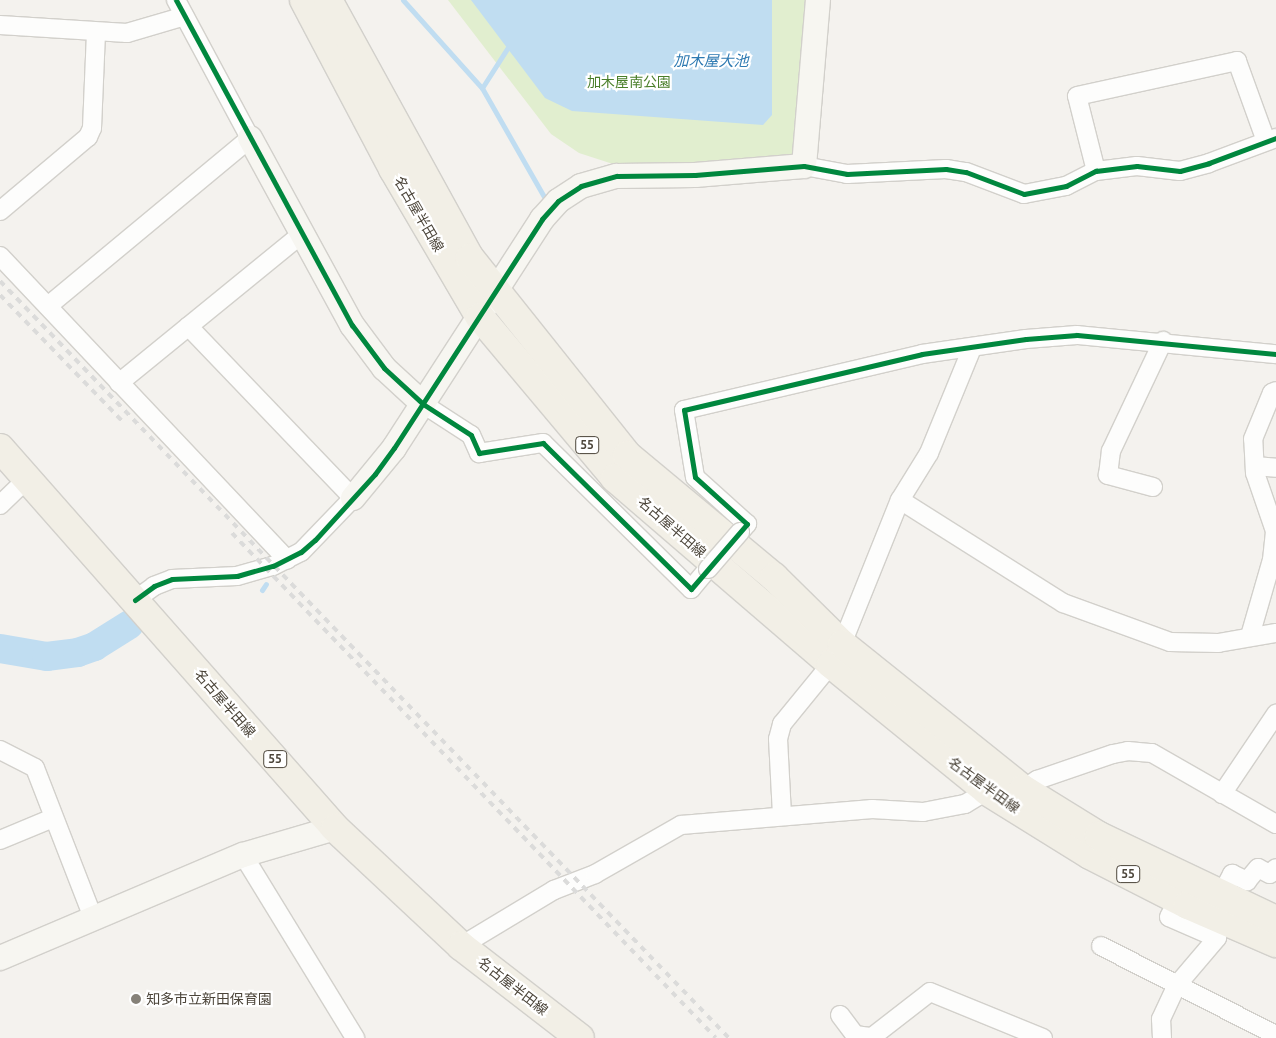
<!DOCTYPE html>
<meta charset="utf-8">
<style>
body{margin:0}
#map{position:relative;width:1276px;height:1038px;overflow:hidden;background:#f4f2ee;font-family:Ubuntu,"Noto Sans JP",sans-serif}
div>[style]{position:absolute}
.green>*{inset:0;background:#e1eecf}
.water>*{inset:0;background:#c0ddf1}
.stream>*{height:5px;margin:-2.5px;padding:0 2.5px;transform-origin:2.5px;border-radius:2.5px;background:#c0ddf1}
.river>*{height:29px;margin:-14.5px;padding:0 14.5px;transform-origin:14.5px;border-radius:14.5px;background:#c0ddf1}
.roads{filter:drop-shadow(1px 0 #d2d0cb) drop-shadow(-1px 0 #d2d0cb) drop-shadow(0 1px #d2d0cb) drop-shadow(0 -1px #d2d0cb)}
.street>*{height:18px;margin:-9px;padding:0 9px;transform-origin:9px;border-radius:9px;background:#fdfdfc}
.secondary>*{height:24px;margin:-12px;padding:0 12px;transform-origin:12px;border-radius:12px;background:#f7f6f1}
.primary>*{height:28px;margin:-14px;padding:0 14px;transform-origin:14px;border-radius:14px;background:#f2efe6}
.rail>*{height:4px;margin-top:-2px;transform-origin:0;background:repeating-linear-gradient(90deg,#dbdbda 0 6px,transparent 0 12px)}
.bridges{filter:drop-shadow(1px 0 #d2d0cb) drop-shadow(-1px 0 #d2d0cb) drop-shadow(0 1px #d2d0cb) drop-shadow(0 -1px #d2d0cb)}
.street-bridge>*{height:18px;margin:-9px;padding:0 9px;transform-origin:9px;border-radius:9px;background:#fdfdfc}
.cycleway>*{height:5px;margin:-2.5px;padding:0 2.5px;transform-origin:2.5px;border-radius:2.5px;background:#00873e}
.dots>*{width:14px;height:14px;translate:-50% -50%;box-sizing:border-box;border:2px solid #fff;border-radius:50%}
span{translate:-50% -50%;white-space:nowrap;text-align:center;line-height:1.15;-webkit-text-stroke:4.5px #fff;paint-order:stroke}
.shield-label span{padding:1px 4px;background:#fff;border:1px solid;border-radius:4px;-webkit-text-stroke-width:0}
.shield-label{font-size:12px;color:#4b4439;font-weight:700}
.park-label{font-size:14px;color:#4a7f2a}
.street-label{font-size:14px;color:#4b4439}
.poi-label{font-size:14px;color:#4b4439}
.left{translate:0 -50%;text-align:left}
.water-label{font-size:15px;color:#2e7ab2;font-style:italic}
</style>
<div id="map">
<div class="green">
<i style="clip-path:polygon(448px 0,811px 0,800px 144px,788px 159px,616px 165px,579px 153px,551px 134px)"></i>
</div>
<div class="water">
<i style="clip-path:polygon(471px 0,772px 0,772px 115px,763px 125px,572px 111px,545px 98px)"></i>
</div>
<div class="stream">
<i style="left:403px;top:0;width:118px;rotate:48.1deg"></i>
<i style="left:482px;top:88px;width:129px;rotate:60.3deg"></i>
<i style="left:482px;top:88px;width:52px;rotate:-57.5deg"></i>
<i style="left:262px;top:590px;width:7px;rotate:-56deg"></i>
<i style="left:129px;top:624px;width:6px;rotate:-31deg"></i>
</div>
<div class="river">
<i style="left:0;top:648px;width:47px;rotate:9.9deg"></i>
<i style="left:46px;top:656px;width:31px;rotate:-7deg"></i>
<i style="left:77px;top:652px;width:18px;rotate:-19deg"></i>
<i style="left:94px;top:646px;width:41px;rotate:-32.2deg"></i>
</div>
<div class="roads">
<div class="street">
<i style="left:0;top:25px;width:127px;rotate:3.6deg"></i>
<i style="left:127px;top:33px;width:60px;rotate:-16.3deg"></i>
<i style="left:804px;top:166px;width:44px;rotate:10.5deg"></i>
<i style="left:847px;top:174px;width:99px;rotate:-2.9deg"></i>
<i style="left:946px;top:169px;width:20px;rotate:9deg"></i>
<i style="left:966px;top:172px;width:62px;rotate:20.8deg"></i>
<i style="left:1024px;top:194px;width:43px;rotate:-10.8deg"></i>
<i style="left:1066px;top:186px;width:34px;rotate:-27deg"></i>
<i style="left:1096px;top:171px;width:41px;rotate:-7deg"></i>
<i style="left:1137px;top:166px;width:43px;rotate:6.6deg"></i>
<i style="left:1180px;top:171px;width:30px;rotate:-15deg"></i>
<i style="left:1209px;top:163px;width:72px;rotate:-20.5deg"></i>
<i style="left:1096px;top:171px;width:77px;rotate:-104.2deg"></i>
<i style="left:1077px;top:96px;width:164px;rotate:-12.3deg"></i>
<i style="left:1237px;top:61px;width:85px;rotate:70.1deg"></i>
<i style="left:0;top:211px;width:115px;rotate:-40.1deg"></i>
<i style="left:88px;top:137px;width:10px;rotate:-66deg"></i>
<i style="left:92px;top:128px;width:95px;rotate:-87.6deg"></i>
<i style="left:0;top:256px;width:418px;rotate:46.6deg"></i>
<i style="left:48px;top:306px;width:263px;rotate:-39.7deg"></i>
<i style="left:250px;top:138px;width:157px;rotate:-118.2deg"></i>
<i style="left:119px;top:383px;width:237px;rotate:-39.2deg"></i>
<i style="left:423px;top:404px;width:57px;rotate:32.9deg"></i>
<i style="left:471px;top:435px;width:20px;rotate:66deg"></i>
<i style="left:479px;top:453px;width:65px;rotate:-8.9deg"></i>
<i style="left:543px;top:443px;width:208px;rotate:44.6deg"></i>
<i style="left:691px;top:589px;width:26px;rotate:-50deg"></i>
<i style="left:1255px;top:466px;width:21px;rotate:5deg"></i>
<i style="left:1153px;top:487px;width:47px;rotate:-165.1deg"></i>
<i style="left:1108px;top:475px;width:24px;rotate:-83deg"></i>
<i style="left:1111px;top:451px;width:122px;rotate:-64.7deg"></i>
<i style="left:900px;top:500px;width:193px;rotate:32.3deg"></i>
<i style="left:1063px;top:603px;width:114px;rotate:20deg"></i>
<i style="left:1170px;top:642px;width:48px;rotate:1.2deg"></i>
<i style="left:1218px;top:643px;width:59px;rotate:-9.8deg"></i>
<i style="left:0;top:505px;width:37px;rotate:-44deg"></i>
<i style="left:740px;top:532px;width:11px;rotate:-49deg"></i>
<i style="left:747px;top:524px;width:70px;rotate:-137.9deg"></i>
<i style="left:695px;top:477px;width:68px;rotate:-99.3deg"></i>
<i style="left:684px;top:410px;width:244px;rotate:-13.2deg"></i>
<i style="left:922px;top:354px;width:105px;rotate:-8.2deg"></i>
<i style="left:1026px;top:339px;width:51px;rotate:-4.5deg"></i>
<i style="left:1077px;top:335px;width:200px;rotate:5.5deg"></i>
<i style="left:135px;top:600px;width:24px;rotate:-36deg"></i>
<i style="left:154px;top:586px;width:19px;rotate:-21deg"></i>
<i style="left:172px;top:579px;width:65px;rotate:-2.6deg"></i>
<i style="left:237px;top:576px;width:37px;rotate:-16deg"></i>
<i style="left:273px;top:566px;width:31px;rotate:-27deg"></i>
<i style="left:301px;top:552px;width:75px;rotate:-46.1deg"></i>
<i style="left:353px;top:498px;width:238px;rotate:-133.8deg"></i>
<i style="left:1250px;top:636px;width:79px;rotate:-73.9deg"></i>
<i style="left:1272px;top:560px;width:29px;rotate:-84deg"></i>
<i style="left:1275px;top:531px;width:61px;rotate:-109deg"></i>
<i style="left:1255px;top:473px;width:34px;rotate:-93deg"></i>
<i style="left:1253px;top:439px;width:50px;rotate:-67.6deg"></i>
<i style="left:1272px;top:393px;width:4px;rotate:-27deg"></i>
<i style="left:0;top:750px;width:39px;rotate:27deg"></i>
<i style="left:35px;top:768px;width:163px;rotate:68.8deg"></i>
<i style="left:1023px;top:789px;width:17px;rotate:-33deg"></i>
<i style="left:1037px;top:780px;width:80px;rotate:-18.9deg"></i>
<i style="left:1113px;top:754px;width:15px;rotate:-11deg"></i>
<i style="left:1128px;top:751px;width:24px;rotate:5deg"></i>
<i style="left:1152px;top:753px;width:143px;rotate:29.8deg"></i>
<i style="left:1222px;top:794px;width:97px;rotate:-56deg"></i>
<i style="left:782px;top:815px;width:76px;rotate:-93deg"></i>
<i style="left:778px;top:739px;width:16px;rotate:-75deg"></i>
<i style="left:782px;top:724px;width:77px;rotate:-50.8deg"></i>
<i style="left:831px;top:664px;width:23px;rotate:-61deg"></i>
<i style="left:842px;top:644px;width:155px;rotate:-68.1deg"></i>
<i style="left:900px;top:500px;width:55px;rotate:-58.3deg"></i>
<i style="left:929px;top:453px;width:113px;rotate:-67.7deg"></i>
<i style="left:0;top:840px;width:57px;rotate:-22.5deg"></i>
<i style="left:243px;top:855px;width:215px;rotate:58.5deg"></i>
<i style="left:1221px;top:895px;width:24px;rotate:-62deg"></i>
<i style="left:1232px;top:874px;width:17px;rotate:25deg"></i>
<i style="left:1247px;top:881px;width:17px;rotate:-50deg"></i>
<i style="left:1258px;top:868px;width:13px;rotate:27deg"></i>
<i style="left:1270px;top:874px;width:8px;rotate:-45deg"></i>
<i style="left:461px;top:946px;width:109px;rotate:-31.1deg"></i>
<i style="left:554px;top:890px;width:44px;rotate:-21.3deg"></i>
<i style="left:595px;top:874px;width:99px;rotate:-29.7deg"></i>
<i style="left:681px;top:825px;width:192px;rotate:-4.8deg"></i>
<i style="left:872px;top:809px;width:51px;rotate:3.4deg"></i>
<i style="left:923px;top:812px;width:43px;rotate:-10.8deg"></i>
<i style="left:965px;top:804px;width:26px;rotate:-31deg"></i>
<i style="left:1101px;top:946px;width:196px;rotate:27deg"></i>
<i style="left:840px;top:1015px;width:25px;rotate:53deg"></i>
<i style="left:855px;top:1035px;width:17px;rotate:7deg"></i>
<i style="left:872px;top:1037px;width:73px;rotate:-37.8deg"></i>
<i style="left:930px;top:992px;width:122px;rotate:22.2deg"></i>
<i style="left:1162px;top:1038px;width:19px;rotate:-93deg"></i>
<i style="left:1161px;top:1019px;width:38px;rotate:-65deg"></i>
<i style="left:1177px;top:985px;width:62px;rotate:-49.6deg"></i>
<i style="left:1217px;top:938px;width:52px;rotate:-156.4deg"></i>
<i style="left:1169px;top:917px;width:19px;rotate:-62deg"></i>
</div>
<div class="secondary">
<i style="left:250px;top:138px;width:213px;rotate:61.4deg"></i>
<i style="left:352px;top:325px;width:54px;rotate:53.3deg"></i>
<i style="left:384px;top:368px;width:53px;rotate:42.7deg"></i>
<i style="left:353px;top:498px;width:65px;rotate:-50.6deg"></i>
<i style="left:394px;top:448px;width:273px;rotate:-57.1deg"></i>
<i style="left:542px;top:219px;width:24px;rotate:-48deg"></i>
<i style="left:558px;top:201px;width:27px;rotate:-33deg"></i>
<i style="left:581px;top:186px;width:37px;rotate:-16deg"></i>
<i style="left:617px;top:176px;width:78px;rotate:-0.7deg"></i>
<i style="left:695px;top:175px;width:109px;rotate:-4.7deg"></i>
<i style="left:804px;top:166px;width:167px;rotate:-85.2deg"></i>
<i style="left:0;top:958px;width:264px;rotate:-23deg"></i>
<i style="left:243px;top:855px;width:96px;rotate:-16.4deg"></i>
</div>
<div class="primary">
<i style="left:304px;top:0;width:191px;rotate:62.2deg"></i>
<i style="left:393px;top:169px;width:172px;rotate:59.6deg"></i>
<i style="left:480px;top:317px;width:210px;rotate:50deg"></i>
<i style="left:615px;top:478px;width:285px;rotate:40.7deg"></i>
<i style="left:831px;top:664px;width:201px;rotate:39.1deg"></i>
<i style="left:987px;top:791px;width:121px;rotate:31.9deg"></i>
<i style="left:1090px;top:855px;width:110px;rotate:27deg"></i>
<i style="left:1188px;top:905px;width:96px;rotate:23.4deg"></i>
<i style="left:328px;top:0;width:294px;rotate:61.2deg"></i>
<i style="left:470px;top:258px;width:252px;rotate:51.4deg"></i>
<i style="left:627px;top:455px;width:191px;rotate:39.7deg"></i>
<i style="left:774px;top:577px;width:95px;rotate:44.6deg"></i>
<i style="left:842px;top:644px;width:232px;rotate:38.7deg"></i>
<i style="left:1023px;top:789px;width:89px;rotate:31.7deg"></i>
<i style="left:1099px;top:836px;width:196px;rotate:25.4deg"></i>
<i style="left:0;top:448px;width:507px;rotate:48.6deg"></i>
<i style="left:335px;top:828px;width:173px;rotate:43.1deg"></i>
<i style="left:461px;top:946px;width:150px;rotate:37.7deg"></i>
</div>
</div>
<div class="rail">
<i style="left:0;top:281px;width:1051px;rotate:46.08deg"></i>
<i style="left:0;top:295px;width:175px;rotate:45.9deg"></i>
<i style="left:232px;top:533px;width:699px;rotate:46.22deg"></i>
</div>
<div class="bridges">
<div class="street-bridge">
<i style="left:708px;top:569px;width:49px;rotate:-49.1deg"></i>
</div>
</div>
<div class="cycleway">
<i style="left:176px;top:0;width:370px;rotate:61.6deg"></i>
<i style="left:352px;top:325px;width:54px;rotate:53.3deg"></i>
<i style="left:384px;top:368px;width:53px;rotate:42.7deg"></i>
<i style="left:423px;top:404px;width:57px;rotate:32.9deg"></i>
<i style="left:471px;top:435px;width:20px;rotate:66deg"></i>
<i style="left:479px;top:453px;width:65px;rotate:-8.9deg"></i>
<i style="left:543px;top:443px;width:208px;rotate:44.6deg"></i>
<i style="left:691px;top:589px;width:86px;rotate:-49.3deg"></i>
<i style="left:747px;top:524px;width:70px;rotate:-137.9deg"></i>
<i style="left:695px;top:477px;width:68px;rotate:-99.3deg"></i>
<i style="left:684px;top:410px;width:244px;rotate:-13.2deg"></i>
<i style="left:922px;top:354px;width:105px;rotate:-8.2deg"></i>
<i style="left:1026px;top:339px;width:51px;rotate:-4.5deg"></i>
<i style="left:1077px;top:335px;width:200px;rotate:5.5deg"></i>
<i style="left:135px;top:600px;width:24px;rotate:-36deg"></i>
<i style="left:154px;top:586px;width:19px;rotate:-21deg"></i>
<i style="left:172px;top:579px;width:65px;rotate:-2.6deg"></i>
<i style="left:237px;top:576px;width:37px;rotate:-16deg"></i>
<i style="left:273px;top:566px;width:31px;rotate:-27deg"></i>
<i style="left:301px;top:552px;width:18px;rotate:-41deg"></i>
<i style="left:315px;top:540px;width:89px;rotate:-47.7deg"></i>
<i style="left:375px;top:474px;width:32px;rotate:-54deg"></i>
<i style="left:394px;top:448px;width:273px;rotate:-57.1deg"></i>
<i style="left:542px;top:219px;width:24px;rotate:-48deg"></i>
<i style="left:558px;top:201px;width:27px;rotate:-33deg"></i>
<i style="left:581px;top:186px;width:37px;rotate:-16deg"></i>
<i style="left:617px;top:176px;width:78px;rotate:-0.7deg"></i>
<i style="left:695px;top:175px;width:109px;rotate:-4.7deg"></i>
<i style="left:804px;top:166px;width:44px;rotate:10.5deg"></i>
<i style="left:847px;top:174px;width:99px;rotate:-2.9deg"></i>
<i style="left:946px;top:169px;width:20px;rotate:9deg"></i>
<i style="left:966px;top:172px;width:62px;rotate:20.8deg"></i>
<i style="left:1024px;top:194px;width:43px;rotate:-10.8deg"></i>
<i style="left:1066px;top:186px;width:34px;rotate:-27deg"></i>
<i style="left:1096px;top:171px;width:41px;rotate:-7deg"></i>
<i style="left:1137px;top:166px;width:43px;rotate:6.6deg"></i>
<i style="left:1180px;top:171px;width:30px;rotate:-15deg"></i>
<i style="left:1209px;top:163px;width:72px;rotate:-20.5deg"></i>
</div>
<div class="dots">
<i style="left:136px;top:999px;background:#868178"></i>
</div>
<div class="shield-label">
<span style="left:587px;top:445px">55</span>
<span style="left:275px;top:759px">55</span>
<span style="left:1128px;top:874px">55</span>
</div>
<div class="park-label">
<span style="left:629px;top:82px">加木屋南公園</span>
</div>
<div class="street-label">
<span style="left:419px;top:214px;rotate:60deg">名古屋半田線</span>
<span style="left:672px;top:527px;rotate:41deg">名古屋半田線</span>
<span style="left:225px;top:703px;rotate:49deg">名古屋半田線</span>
<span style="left:984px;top:785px;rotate:36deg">名古屋半田線</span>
<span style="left:513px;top:986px;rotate:38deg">名古屋半田線</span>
</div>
<div class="poi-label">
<span class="left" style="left:146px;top:999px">知多市立新田保育園</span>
</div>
<div class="water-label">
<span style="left:711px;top:61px">加木屋大池</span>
</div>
</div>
